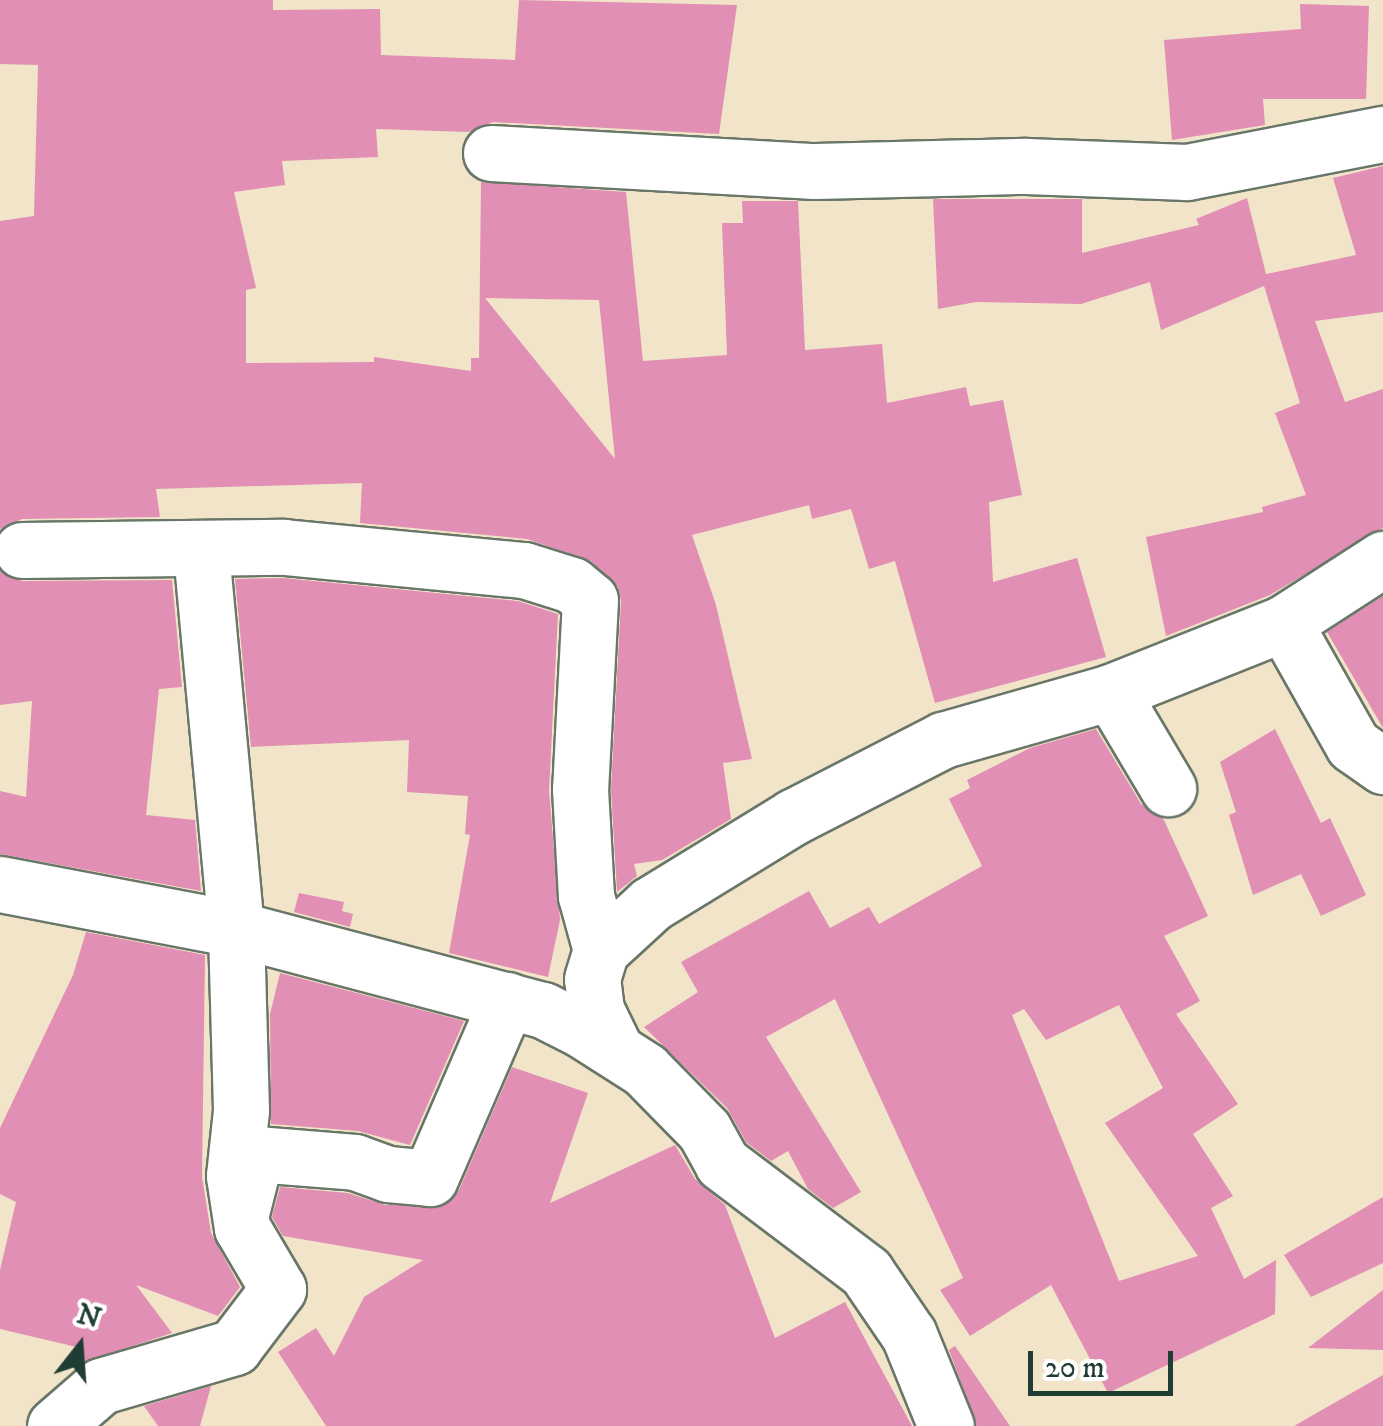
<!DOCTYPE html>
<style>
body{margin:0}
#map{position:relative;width:1383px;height:1426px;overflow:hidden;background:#f1e4c8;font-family:"IM FELL DW Pica",serif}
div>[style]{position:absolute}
.building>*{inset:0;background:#e18fb4}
.roads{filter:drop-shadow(2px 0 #687768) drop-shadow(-2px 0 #687768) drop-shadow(0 2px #687768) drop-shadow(0 -2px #687768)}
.minor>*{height:55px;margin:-27.5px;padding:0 27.5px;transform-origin:27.5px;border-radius:27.5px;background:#fff}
span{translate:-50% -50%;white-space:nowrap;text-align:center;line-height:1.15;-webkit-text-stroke:10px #fff;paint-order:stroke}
.north{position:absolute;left:30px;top:1296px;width:100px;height:100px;-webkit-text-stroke:8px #fff;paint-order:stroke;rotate:17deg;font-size:28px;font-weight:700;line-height:40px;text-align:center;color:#1f3d34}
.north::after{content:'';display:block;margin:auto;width:35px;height:45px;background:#1f3d34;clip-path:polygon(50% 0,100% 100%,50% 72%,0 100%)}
.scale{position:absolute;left:1028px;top:1351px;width:145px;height:45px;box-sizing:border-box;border:5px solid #1f3d34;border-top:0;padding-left:12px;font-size:30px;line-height:35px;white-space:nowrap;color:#1f3d34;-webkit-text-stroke:8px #fff;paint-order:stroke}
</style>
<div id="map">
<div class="building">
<i style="clip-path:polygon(evenodd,0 0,273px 0,273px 10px,380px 9px,381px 55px,515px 60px,519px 0,737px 5px,719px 134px,493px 122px,469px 132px,376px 129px,378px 157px,282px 161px,285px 185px,234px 192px,256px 288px,246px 290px,246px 363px,374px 362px,374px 357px,471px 371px,471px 358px,479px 358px,481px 182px,626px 192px,643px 361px,727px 355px,722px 223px,743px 223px,742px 201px,798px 201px,805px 350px,882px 344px,887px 403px,966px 387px,970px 406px,1003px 400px,1022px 495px,989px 502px,993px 582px,1077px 558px,1106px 657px,935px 703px,895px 561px,869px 569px,851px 509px,812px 519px,809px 505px,692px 535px,716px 605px,752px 759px,723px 763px,731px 819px,662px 860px,634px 864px,637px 876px,617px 892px,611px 789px,621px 601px,618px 587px,591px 561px,527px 539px,360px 523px,362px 483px,156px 489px,160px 517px,22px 519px,0 529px,0 221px,34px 216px,38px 65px,0 64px,0 0,485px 298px,599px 300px,615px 459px,485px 298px)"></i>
<i style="clip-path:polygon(1300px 4px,1369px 6px,1366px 99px,1263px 99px,1265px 125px,1172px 140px,1164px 40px,1301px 29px)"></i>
<i style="clip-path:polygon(1383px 166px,1383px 312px,1315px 321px,1345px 402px,1383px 389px,1383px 528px,1270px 595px,1166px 636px,1146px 537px,1263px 512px,1262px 507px,1306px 495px,1275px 413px,1300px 403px,1264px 286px,1161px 330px,1150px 282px,1081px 304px,976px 302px,938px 309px,933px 199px,1082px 199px,1082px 253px,1199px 225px,1196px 219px,1247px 198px,1266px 274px,1356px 255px,1333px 178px)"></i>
<i style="clip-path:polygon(0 571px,22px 581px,172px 580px,182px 687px,159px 689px,146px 815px,195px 820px,201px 891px,0 854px,0 791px,26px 797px,32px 701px,0 705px)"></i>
<i style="clip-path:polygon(283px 578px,518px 601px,558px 614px,549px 791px,560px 920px,548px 977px,449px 953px,470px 835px,465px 834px,468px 796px,407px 792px,409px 740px,251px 747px,235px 579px)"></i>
<i style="clip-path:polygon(1383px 596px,1383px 728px,1327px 632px)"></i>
<i style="clip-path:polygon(evenodd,1096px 729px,1141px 804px,1163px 818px,1208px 916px,1164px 936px,1200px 1001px,1176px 1014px,1238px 1104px,1193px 1134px,1233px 1196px,1211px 1208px,1244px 1279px,1276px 1260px,1275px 1314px,1108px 1393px,1051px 1285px,970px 1336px,940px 1290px,963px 1278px,835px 999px,766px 1037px,861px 1192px,833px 1208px,808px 1189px,788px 1151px,771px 1161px,746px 1142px,727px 1108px,644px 1027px,698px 992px,681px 962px,809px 891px,830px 928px,869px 907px,879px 924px,982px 866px,949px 799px,970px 788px,967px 780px,1030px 748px,1096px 729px,1119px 1005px,1163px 1088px,1105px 1123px,1198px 1256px,1119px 1281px,1012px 1015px,1024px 1009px,1046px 1040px,1119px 1005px)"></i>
<i style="clip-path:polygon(1275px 729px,1321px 823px,1330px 818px,1366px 895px,1321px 916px,1301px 874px,1253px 895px,1229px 815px,1236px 812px,1220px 762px)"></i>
<i style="clip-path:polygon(299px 893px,344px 902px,342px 911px,353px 914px,350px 927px,294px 912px)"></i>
<i style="clip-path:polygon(86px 932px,205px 955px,202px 1177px,211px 1233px,240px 1287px,218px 1316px,136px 1285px,172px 1333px,78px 1364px,81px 1348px,0 1329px,0 1270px,16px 1202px,0 1194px,0 1128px,73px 975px)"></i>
<i style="clip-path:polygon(280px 973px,464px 1021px,410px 1145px,358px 1131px,271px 1124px,270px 1014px)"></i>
<i style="clip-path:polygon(512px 1067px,588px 1093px,550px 1203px,675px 1145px,695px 1179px,725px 1205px,775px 1338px,845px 1302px,912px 1426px,326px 1426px,278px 1352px,316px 1328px,334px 1356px,364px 1297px,423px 1260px,283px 1236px,272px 1217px,280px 1187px,348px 1193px,385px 1205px,445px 1205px,459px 1190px)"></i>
<i style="clip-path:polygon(1383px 1197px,1383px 1263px,1311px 1297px,1284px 1255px)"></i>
<i style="clip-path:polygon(1383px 1290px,1383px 1350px,1308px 1348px)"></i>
<i style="clip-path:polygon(955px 1346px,1010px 1426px,977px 1426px,949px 1350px)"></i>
<i style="clip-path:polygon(1383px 1375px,1383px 1426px,1294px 1426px)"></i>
<i style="clip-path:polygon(211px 1386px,200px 1426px,158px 1426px,144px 1406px)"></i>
</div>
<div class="roads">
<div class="minor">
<i style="left:491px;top:153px;width:324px;rotate:3.2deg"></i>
<i style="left:815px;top:171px;width:211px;rotate:-1.4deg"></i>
<i style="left:1026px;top:166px;width:161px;rotate:2.1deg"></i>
<i style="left:1187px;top:172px;width:200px;rotate:-11deg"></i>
<i style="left:22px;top:550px;width:262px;rotate:-0.7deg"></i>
<i style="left:284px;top:547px;width:241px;rotate:5.5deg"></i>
<i style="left:524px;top:570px;width:50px;rotate:17.4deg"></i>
<i style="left:572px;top:585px;width:23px;rotate:40deg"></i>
<i style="left:590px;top:600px;width:189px;rotate:93deg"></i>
<i style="left:580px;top:789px;width:107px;rotate:86.8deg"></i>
<i style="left:586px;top:896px;width:56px;rotate:74.5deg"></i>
<i style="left:1284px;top:623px;width:140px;rotate:60.5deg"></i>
<i style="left:1353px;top:745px;width:37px;rotate:35deg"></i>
<i style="left:1111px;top:692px;width:112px;rotate:59.3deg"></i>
<i style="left:0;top:884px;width:240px;rotate:10.8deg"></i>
<i style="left:236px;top:929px;width:318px;rotate:14.8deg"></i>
<i style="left:543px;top:1010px;width:42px;rotate:26.6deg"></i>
<i style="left:581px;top:1029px;width:76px;rotate:32.6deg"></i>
<i style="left:645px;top:1070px;width:84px;rotate:45.5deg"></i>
<i style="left:704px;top:1130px;width:38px;rotate:61deg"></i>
<i style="left:722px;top:1163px;width:181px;rotate:37.1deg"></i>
<i style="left:866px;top:1272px;width:76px;rotate:55.7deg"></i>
<i style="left:909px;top:1335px;width:98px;rotate:67.9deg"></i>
<i style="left:615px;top:1049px;width:43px;rotate:-116deg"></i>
<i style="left:596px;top:1010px;width:31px;rotate:-97deg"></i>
<i style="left:592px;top:979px;width:30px;rotate:-73deg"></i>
<i style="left:601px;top:950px;width:68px;rotate:-42.6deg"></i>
<i style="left:651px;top:904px;width:167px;rotate:-31.5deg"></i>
<i style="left:793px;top:817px;width:169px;rotate:-27.2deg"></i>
<i style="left:943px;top:740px;width:175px;rotate:-15.9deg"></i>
<i style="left:1111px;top:692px;width:186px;rotate:-21.7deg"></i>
<i style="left:1284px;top:623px;width:118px;rotate:-32.9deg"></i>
<i style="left:242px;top:1209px;width:57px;rotate:-75.7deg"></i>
<i style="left:256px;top:1154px;width:99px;rotate:4.6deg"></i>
<i style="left:355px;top:1162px;width:35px;rotate:20deg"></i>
<i style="left:388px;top:1174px;width:42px;rotate:5.4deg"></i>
<i style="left:430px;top:1178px;width:194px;rotate:-66.6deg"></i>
<i style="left:55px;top:1426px;width:61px;rotate:-41deg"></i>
<i style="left:101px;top:1386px;width:139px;rotate:-16.3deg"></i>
<i style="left:234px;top:1347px;width:73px;rotate:-52.8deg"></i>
<i style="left:278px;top:1289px;width:71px;rotate:-120.5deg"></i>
<i style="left:242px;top:1228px;width:53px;rotate:-98.7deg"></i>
<i style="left:234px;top:1176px;width:66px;rotate:-83.9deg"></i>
<i style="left:241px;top:1110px;width:181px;rotate:-91.6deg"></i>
<i style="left:236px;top:929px;width:382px;rotate:-95.3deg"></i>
</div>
</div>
<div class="north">N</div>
<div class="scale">20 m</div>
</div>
